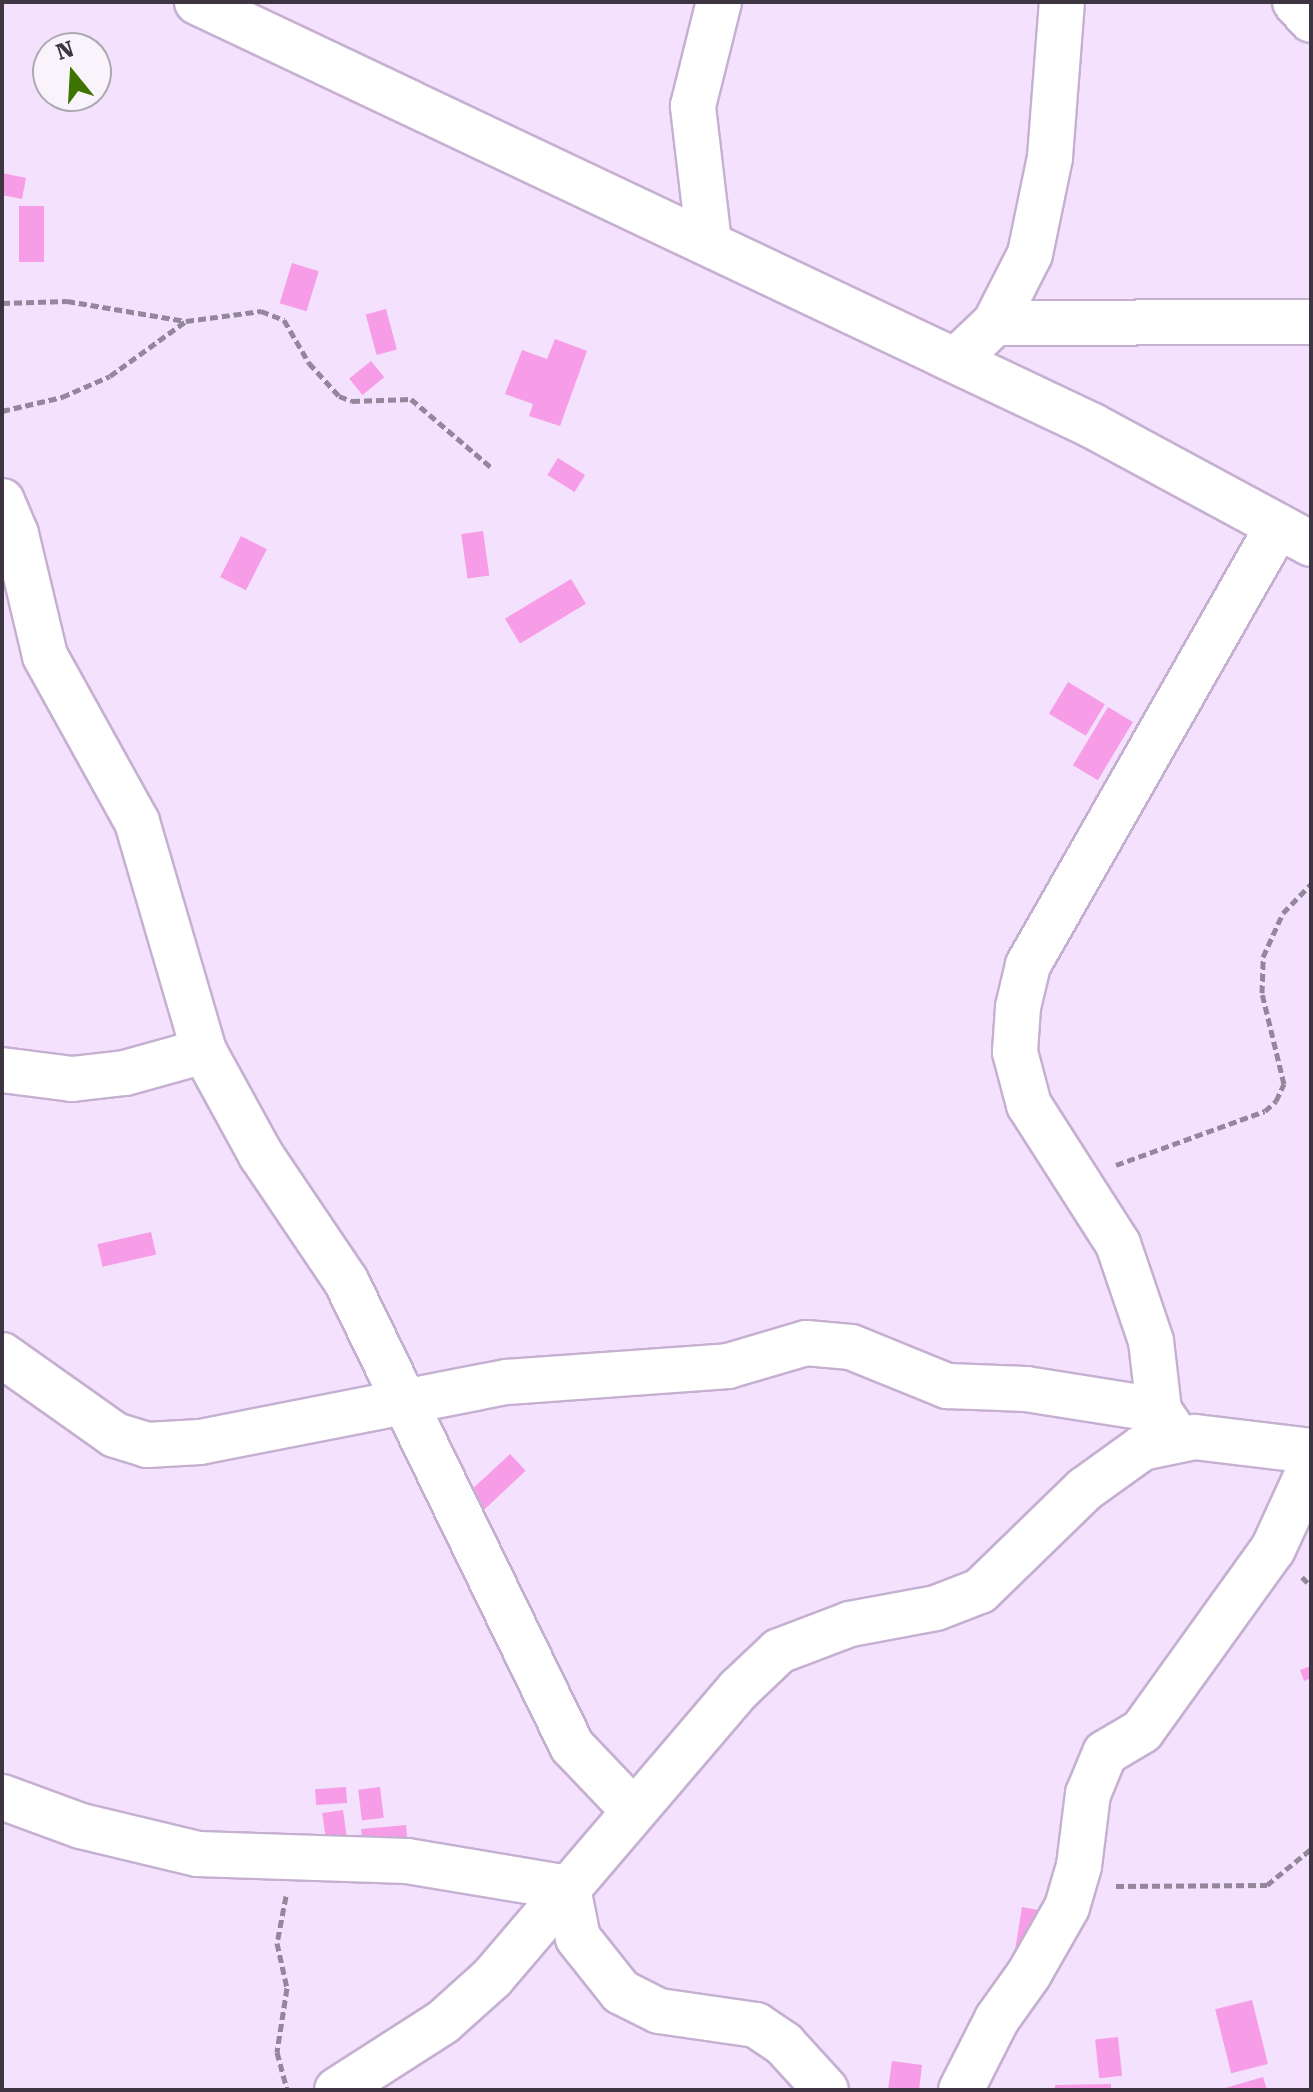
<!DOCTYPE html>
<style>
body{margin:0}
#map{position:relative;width:1313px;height:2092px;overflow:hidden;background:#f3e1fd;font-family:"Roboto Serif",serif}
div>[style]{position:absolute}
.building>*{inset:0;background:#f79ce6;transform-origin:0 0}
.path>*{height:5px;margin-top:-2.5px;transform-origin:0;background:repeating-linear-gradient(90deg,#94879b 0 8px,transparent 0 12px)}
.roads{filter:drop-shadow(2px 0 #c6b0d1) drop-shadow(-2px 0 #c6b0d1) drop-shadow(0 2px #c6b0d1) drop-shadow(0 -2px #c6b0d1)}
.minor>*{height:44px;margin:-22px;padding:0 22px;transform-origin:22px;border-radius:22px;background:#fff}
span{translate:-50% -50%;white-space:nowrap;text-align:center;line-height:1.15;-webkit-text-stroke:7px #f9f4fb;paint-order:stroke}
.frame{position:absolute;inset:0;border:4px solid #3e3542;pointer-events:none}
.north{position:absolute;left:32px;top:32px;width:80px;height:80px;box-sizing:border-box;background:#f9f4fb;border:2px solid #aea8b1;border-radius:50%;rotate:342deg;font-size:22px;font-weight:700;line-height:32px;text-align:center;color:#3e3542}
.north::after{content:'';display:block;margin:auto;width:28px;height:36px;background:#3d7300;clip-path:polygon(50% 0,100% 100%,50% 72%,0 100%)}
</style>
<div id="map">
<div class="building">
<i style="clip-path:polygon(2px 173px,26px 178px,22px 199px,2px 195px)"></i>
<i style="left:19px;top:206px;width:25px;height:56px"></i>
<i style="left:292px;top:263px;width:28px;height:42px;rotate:17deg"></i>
<i style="left:386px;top:309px;width:42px;height:21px;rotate:75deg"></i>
<i style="clip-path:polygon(555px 339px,587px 351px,560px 426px,529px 416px,533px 404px,505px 394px,522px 350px,547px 359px)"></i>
<i style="left:371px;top:361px;width:21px;height:28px;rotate:51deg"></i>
<i style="left:558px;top:458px;width:32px;height:20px;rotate:32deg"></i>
<i style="left:483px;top:531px;width:45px;height:22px;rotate:82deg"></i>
<i style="left:241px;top:536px;width:29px;height:46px;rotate:27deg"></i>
<i style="left:571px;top:579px;width:29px;height:77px;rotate:59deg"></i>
<i style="left:1068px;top:682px;width:43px;height:37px;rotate:31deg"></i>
<i style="left:1108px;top:707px;width:29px;height:68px;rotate:31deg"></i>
<i style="left:151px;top:1232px;width:23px;height:55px;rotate:77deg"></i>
<i style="left:510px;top:1454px;width:23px;height:61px;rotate:47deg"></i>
<i style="clip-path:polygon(1311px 1666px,1311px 1678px,1304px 1681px,1300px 1670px)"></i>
<i style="left:346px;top:1787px;width:16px;height:31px;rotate:86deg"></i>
<i style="left:380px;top:1787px;width:31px;height:22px;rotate:83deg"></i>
<i style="left:343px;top:1810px;width:28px;height:21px;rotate:82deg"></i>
<i style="left:406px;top:1825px;width:21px;height:45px;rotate:85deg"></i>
<i style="clip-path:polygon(1022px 1907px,1049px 1912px,1012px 1969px)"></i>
<i style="left:1252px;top:2000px;width:66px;height:38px;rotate:76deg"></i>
<i style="left:1118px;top:2037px;width:39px;height:23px;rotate:84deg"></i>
<i style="clip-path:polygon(892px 2061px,922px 2065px,919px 2090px,888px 2090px)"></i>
<i style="clip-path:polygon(1263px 2077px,1267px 2090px,1222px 2090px,1222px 2089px)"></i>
<i style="clip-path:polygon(1111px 2084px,1111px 2090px,1055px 2090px,1055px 2085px)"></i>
</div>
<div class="path">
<i style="left:2px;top:303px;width:65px;rotate:-1.8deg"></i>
<i style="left:67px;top:301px;width:120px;rotate:9.6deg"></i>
<i style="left:2px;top:411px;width:62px;rotate:-13.1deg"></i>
<i style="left:62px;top:397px;width:52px;rotate:-23.6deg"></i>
<i style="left:110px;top:376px;width:94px;rotate:-35.9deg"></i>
<i style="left:186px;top:321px;width:76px;rotate:-7.6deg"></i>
<i style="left:261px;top:311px;width:25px;rotate:21deg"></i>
<i style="left:284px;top:320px;width:50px;rotate:59.8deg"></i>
<i style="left:309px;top:363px;width:45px;rotate:47.7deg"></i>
<i style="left:339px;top:396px;width:14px;rotate:21deg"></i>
<i style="left:352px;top:401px;width:59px;rotate:-1.9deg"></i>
<i style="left:411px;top:399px;width:105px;rotate:40.4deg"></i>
<i style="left:1116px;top:1165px;width:158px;rotate:-19.9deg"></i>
<i style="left:1265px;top:1111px;width:15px;rotate:-42deg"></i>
<i style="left:1276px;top:1101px;width:19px;rotate:-65deg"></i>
<i style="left:1284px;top:1084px;width:94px;rotate:-103.6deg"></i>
<i style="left:1262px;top:993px;width:36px;rotate:-88deg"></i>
<i style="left:1263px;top:957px;width:48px;rotate:-65.6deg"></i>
<i style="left:1283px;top:913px;width:40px;rotate:-46deg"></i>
<i style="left:1302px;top:1577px;width:13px;rotate:45deg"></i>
<i style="left:1116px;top:1886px;width:151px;rotate:-0.4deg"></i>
<i style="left:1267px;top:1885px;width:57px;rotate:-39.3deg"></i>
<i style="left:286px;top:1896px;width:48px;rotate:100.8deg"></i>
<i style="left:277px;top:1943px;width:46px;rotate:77.5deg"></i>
<i style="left:287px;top:1988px;width:65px;rotate:98.9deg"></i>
<i style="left:277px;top:2052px;width:39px;rotate:75deg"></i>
</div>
<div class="roads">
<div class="minor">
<i style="left:197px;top:2px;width:991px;rotate:25.32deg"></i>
<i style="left:1093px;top:426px;width:248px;rotate:28.4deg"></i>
<i style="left:1295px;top:2px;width:24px;rotate:48deg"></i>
<i style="left:709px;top:243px;width:138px;rotate:-96.7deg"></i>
<i style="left:693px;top:106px;width:107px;rotate:-76deg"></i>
<i style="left:995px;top:323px;width:316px;rotate:-0.2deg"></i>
<i style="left:956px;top:360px;width:54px;rotate:-43.5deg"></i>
<i style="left:995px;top:323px;width:77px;rotate:-63.1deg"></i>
<i style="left:1030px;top:254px;width:99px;rotate:-78.3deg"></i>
<i style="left:1050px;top:157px;width:155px;rotate:-85.6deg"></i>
<i style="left:2px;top:501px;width:36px;rotate:67deg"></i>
<i style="left:16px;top:534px;width:125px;rotate:76.6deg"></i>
<i style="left:45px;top:656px;width:190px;rotate:61deg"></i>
<i style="left:137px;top:822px;width:239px;rotate:73.7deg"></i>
<i style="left:204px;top:1051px;width:119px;rotate:61.3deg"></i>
<i style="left:261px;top:1155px;width:152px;rotate:56deg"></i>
<i style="left:346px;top:1281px;width:517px;rotate:64.08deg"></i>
<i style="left:572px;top:1746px;width:88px;rotate:46.4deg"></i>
<i style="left:2px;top:1070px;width:71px;rotate:7.3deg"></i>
<i style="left:72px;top:1079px;width:53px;rotate:-6.5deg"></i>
<i style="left:125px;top:1073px;width:82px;rotate:-15.6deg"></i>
<i style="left:2px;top:1355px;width:138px;rotate:35.3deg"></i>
<i style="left:115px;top:1435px;width:34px;rotate:17deg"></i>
<i style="left:147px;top:1445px;width:53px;rotate:-3.2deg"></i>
<i style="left:200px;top:1442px;width:313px;rotate:-11.1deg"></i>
<i style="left:507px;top:1382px;width:222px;rotate:-4.1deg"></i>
<i style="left:728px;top:1366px;width:81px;rotate:-16.4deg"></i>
<i style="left:806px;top:1343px;width:45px;rotate:5.1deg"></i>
<i style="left:851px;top:1347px;width:104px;rotate:22.1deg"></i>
<i style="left:947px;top:1386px;width:79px;rotate:2.2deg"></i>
<i style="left:1026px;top:1389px;width:135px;rotate:9deg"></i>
<i style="left:1175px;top:1434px;width:29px;rotate:-124deg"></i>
<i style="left:1159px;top:1410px;width:69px;rotate:-96.6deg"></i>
<i style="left:1151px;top:1341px;width:102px;rotate:-108.8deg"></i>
<i style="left:1118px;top:1244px;width:165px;rotate:-122.6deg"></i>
<i style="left:1029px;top:1105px;width:55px;rotate:-104.8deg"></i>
<i style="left:1015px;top:1052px;width:45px;rotate:-86.2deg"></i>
<i style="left:1018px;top:1007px;width:43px;rotate:-76.6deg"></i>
<i style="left:1028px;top:965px;width:505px;rotate:-60.34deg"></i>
<i style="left:2px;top:1797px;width:84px;rotate:20.2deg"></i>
<i style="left:81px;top:1826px;width:120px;rotate:13.5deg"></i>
<i style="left:198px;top:1854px;width:209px;rotate:1.9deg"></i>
<i style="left:407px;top:1861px;width:163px;rotate:9.5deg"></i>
<i style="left:568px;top:1888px;width:51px;rotate:78.7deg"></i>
<i style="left:578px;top:1938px;width:69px;rotate:51.5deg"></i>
<i style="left:621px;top:1992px;width:42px;rotate:26.6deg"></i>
<i style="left:659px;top:2011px;width:98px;rotate:8.2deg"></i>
<i style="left:756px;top:2025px;width:34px;rotate:34deg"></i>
<i style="left:784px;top:2044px;width:62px;rotate:47.6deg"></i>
<i style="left:337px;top:2090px;width:126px;rotate:-32.7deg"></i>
<i style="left:443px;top:2022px;width:66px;rotate:-41.9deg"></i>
<i style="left:492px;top:1978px;width:380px;rotate:-49.5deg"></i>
<i style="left:739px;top:1689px;width:55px;rotate:-43.5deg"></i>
<i style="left:779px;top:1651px;width:76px;rotate:-20.8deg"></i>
<i style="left:850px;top:1624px;width:87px;rotate:-10.5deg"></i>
<i style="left:936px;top:1608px;width:47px;rotate:-21.1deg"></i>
<i style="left:980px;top:1591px;width:146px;rotate:-44.2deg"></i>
<i style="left:1085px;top:1489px;width:70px;rotate:-35.7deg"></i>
<i style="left:1142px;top:1448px;width:54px;rotate:-11.7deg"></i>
<i style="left:1195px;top:1437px;width:117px;rotate:6.9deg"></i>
<i style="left:961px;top:2090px;width:80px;rotate:-63.1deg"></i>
<i style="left:997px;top:2019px;width:55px;rotate:-54.6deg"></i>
<i style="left:1029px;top:1974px;width:77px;rotate:-60.4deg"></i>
<i style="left:1067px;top:1907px;width:43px;rotate:-73.7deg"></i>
<i style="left:1079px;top:1866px;width:73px;rotate:-82.9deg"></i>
<i style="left:1088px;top:1794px;width:44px;rotate:-67.5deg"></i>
<i style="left:1105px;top:1753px;width:43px;rotate:-30.7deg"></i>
<i style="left:1142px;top:1731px;width:224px;rotate:-54.3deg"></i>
<i style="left:1273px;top:1549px;width:91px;rotate:-65.4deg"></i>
</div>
</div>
<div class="frame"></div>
<div class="north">N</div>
</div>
